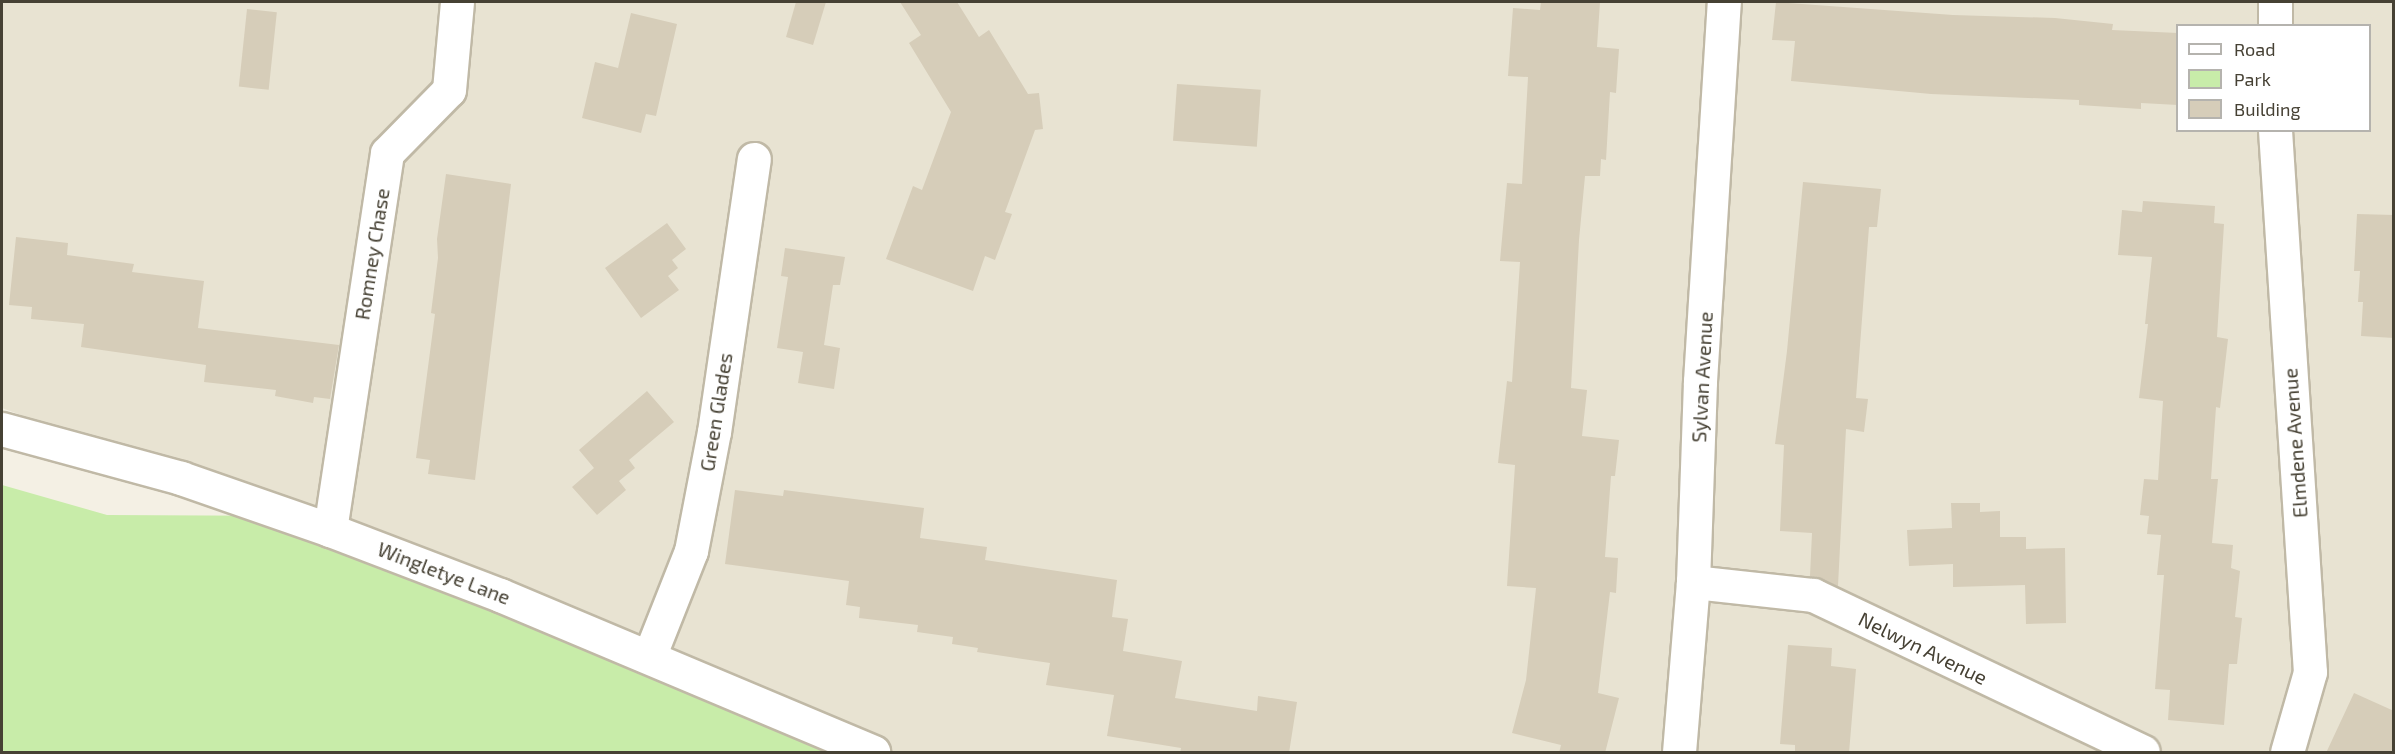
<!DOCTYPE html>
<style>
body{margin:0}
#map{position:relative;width:2395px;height:754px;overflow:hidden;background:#f4f0e4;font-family:"Exo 2",sans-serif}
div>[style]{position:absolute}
.residential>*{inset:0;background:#e8e3d2}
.green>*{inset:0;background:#c8eca9}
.building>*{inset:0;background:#d6cdb9;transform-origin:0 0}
.roads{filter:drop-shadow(2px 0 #c0b9a6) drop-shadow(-2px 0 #c0b9a6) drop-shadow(0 2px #c0b9a6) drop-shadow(0 -2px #c0b9a6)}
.minor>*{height:33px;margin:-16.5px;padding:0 16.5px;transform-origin:16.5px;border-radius:16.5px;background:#fff}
span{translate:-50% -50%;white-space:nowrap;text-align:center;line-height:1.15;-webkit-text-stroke:6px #fff;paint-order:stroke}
.street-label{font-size:20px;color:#464134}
.frame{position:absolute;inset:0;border:3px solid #464134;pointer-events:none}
.legend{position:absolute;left:2176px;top:24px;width:195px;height:108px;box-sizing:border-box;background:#fff;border:2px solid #b5b3ae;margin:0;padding:8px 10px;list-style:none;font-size:18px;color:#464134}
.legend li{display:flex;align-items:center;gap:12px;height:30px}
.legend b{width:30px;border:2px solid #b5b3ae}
</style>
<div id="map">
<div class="residential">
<i style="clip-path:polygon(evenodd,2px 2px,2393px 2px,2393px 752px,873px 752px,330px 530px,2px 408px,2px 2px,2178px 26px,2370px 26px,2370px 130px,2178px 130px,2178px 26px)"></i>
</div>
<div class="green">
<i style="clip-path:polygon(2px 485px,107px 515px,291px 516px,865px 752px,2px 752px)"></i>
</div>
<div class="building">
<i style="clip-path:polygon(796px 2px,826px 2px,813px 45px,786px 37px)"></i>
<i style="clip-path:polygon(900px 2px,957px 2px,979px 37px,989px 30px,1028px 94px,1039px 93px,1043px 129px,1035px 130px,1005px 212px,1012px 214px,995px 260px,985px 256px,973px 291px,886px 259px,913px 186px,922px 190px,951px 112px,909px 43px,921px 35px)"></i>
<i style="clip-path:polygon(1541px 2px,1600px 2px,1597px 47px,1619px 49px,1616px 93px,1610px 92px,1606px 160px,1601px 159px,1600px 176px,1585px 176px,1579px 240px,1571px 388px,1587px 390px,1582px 436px,1619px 440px,1615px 476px,1611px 476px,1605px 557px,1618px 558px,1616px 593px,1610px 592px,1598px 693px,1619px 698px,1605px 753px,1559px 753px,1561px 745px,1512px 733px,1526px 680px,1536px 588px,1507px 586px,1515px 465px,1498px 463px,1507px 381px,1512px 382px,1520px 262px,1500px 261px,1507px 183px,1522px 184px,1528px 77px,1508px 76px,1513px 8px,1540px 10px)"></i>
<i style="clip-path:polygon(1776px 2px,1953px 15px,2055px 18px,2113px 24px,2112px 30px,2178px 33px,2178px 105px,2141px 103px,2141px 109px,2079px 105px,2079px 100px,1931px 94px,1791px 81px,1795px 41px,1772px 40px)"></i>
<i style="left:247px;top:9px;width:30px;height:78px;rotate:6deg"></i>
<i style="clip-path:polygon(631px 13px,677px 24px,656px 116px,646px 114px,641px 133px,582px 118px,595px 62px,618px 68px)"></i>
<i style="left:1177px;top:84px;width:84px;height:57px;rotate:4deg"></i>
<i style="clip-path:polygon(446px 174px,511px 184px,475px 480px,428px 474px,430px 460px,416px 458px,435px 314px,431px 313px,438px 258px,437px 239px)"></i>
<i style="clip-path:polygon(1803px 182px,1881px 189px,1877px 227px,1869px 227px,1856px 398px,1868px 399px,1864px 432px,1846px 429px,1838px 586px,1810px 576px,1812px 533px,1780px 531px,1784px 445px,1775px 444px,1787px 351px)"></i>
<i style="clip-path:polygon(2143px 201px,2215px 206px,2214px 223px,2224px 224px,2217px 337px,2228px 339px,2220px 408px,2216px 407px,2211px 479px,2218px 479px,2212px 543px,2233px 545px,2231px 568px,2240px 571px,2235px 617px,2242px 618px,2237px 664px,2229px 664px,2224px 725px,2168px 720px,2170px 690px,2155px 689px,2164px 575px,2157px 575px,2161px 535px,2147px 534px,2149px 516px,2140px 515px,2144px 479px,2158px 480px,2163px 401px,2139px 398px,2148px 324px,2145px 324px,2152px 257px,2118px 255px,2122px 210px,2142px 212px)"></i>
<i style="clip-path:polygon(2357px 214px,2394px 215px,2394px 338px,2361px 336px,2363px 302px,2358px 302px,2360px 271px,2354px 271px)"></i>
<i style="clip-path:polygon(667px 223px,686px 249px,672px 260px,678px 268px,668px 276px,679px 290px,641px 318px,605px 268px)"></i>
<i style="clip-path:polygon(16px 237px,68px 243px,67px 255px,134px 264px,132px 272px,204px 281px,198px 328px,339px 345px,330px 399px,314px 397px,313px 403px,275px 396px,276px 390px,204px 382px,206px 365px,81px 347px,84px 324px,31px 319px,32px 307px,9px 305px)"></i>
<i style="clip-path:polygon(785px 248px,845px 257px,840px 285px,833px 285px,824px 345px,840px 348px,834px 389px,798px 383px,803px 352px,777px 348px,788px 277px,781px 276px)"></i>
<i style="clip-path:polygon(647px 391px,674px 422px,629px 460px,635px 468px,619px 481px,626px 490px,597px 515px,572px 487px,594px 468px,579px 450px)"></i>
<i style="clip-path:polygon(735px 490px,783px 496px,784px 490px,924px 508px,920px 538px,987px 547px,985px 560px,1117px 580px,1112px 617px,1128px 619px,1123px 651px,1182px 661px,1175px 698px,1257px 711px,1258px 696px,1297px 702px,1289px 753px,1180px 753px,1181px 748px,1107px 736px,1114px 695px,1046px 685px,1050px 663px,977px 652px,978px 648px,952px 644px,953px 637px,917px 632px,918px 625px,859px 618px,860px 607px,846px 605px,849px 581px,725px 564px)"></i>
<i style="clip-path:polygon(1951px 503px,1980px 503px,1980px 512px,2000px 511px,2000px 537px,2026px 537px,2026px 549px,2065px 548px,2066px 623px,2026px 624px,2025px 585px,1953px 587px,1953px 564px,1909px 566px,1907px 530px,1952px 528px)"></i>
<i style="clip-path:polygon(1788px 645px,1832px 648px,1831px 666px,1856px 669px,1849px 753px,1795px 753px,1795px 745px,1780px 744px)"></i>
<i style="clip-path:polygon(2354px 693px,2394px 711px,2394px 753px,2326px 753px)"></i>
</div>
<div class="roads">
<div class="minor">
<i style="left:2275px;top:26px;width:24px;rotate:-90deg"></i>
<i style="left:2275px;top:130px;width:543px;rotate:86.31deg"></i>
<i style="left:2310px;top:672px;width:83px;rotate:106deg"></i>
<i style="left:2px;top:429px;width:186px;rotate:15.3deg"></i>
<i style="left:181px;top:478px;width:158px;rotate:19.2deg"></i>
<i style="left:330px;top:530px;width:182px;rotate:20.9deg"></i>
<i style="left:500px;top:595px;width:405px;rotate:22.8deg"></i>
<i style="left:330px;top:530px;width:381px;rotate:-81.4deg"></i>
<i style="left:387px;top:153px;width:88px;rotate:-45.5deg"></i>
<i style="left:449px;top:90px;width:88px;rotate:-84.8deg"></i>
<i style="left:1693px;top:582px;width:121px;rotate:6.2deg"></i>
<i style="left:1813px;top:595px;width:365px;rotate:25.4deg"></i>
<i style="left:649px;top:657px;width:114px;rotate:-68.4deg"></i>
<i style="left:691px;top:551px;width:121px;rotate:-79.1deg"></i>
<i style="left:714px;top:432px;width:276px;rotate:-81.7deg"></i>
<i style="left:1679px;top:752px;width:171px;rotate:-85.3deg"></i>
<i style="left:1693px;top:582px;width:201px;rotate:-88deg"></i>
<i style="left:1700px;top:381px;width:380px;rotate:-86.4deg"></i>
</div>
</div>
<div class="street-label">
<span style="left:372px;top:254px;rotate:-81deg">Romney Chase</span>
<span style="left:1702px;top:377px;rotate:-87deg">Sylvan Avenue</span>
<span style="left:716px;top:412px;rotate:-81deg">Green Glades</span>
<span style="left:2295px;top:443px;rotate:-94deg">Elmdene Avenue</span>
<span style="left:444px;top:573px;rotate:21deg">Wingletye Lane</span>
<span style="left:1923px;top:648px;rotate:26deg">Nelwyn Avenue</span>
</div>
<div class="frame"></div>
<ul class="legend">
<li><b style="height:8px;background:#fff"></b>Road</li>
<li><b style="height:16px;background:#c8eca9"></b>Park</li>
<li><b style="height:16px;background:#d6cdb9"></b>Building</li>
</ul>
</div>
